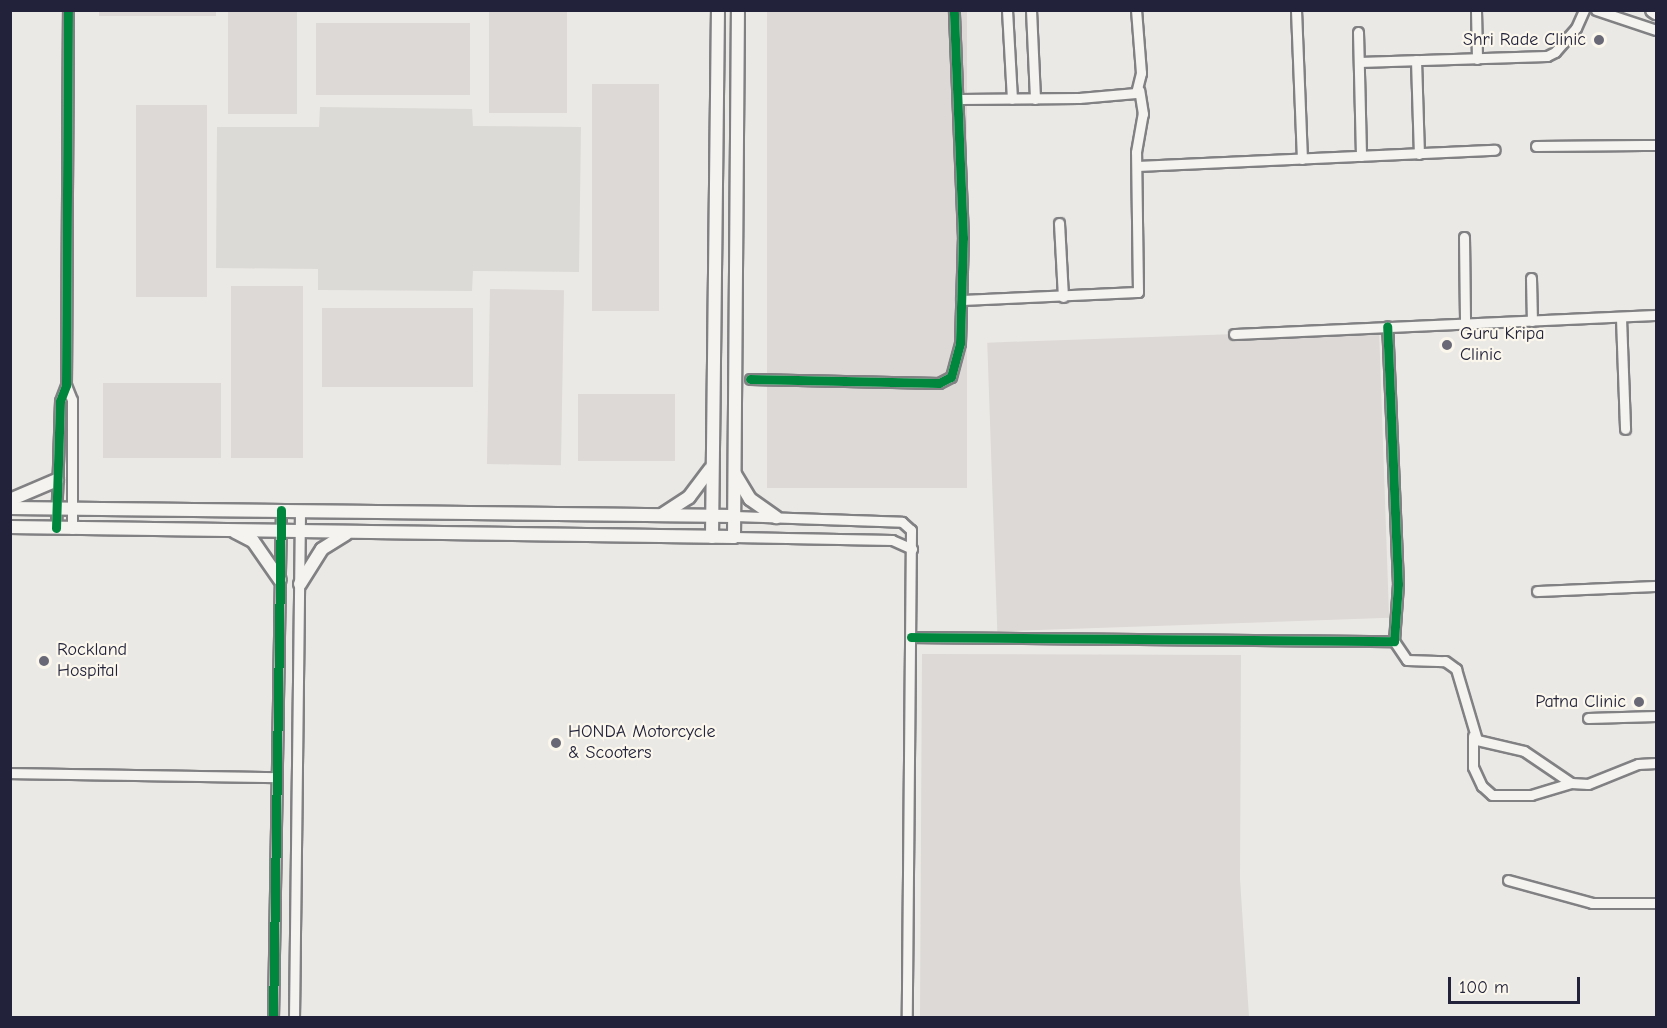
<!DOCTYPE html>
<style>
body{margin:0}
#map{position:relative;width:1667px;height:1028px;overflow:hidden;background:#ebe9e5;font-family:"Comic Neue",sans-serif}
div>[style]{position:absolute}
.built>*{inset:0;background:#dcd9d6;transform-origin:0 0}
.green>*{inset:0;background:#dcdad6}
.roads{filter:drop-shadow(2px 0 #818083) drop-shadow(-2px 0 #818083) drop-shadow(0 2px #818083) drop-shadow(0 -2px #818083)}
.minor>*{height:9px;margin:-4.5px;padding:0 4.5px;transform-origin:4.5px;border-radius:4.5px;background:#f4f3ef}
.major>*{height:12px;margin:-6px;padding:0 6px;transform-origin:6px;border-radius:6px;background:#f4f3ef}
.highway>*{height:14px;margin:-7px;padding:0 7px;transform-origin:7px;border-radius:7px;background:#f4f3ef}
.cycleway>*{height:9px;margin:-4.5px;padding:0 4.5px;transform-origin:4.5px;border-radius:4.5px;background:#00873e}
.dots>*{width:16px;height:16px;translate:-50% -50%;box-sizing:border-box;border:3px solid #fbf7ec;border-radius:50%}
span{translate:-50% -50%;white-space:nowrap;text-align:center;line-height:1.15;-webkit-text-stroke:4.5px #fbf7ec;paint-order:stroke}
.poi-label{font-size:18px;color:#22223b}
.right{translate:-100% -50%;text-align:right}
.left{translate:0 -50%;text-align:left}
.frame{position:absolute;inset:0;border:12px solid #22223b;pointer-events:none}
.scale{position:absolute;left:1448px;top:977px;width:132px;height:27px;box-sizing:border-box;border:3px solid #22223b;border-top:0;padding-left:8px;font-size:18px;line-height:21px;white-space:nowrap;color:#22223b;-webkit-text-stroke:4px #fbf7ec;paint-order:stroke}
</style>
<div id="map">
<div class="built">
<i style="left:216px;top:10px;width:6px;height:117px;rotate:90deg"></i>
<i style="left:228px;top:11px;width:69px;height:103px"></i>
<i style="left:489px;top:11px;width:78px;height:102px"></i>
<i style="left:767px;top:11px;width:200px;height:477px"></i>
<i style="left:316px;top:23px;width:154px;height:72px"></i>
<i style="left:592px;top:84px;width:67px;height:227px"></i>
<i style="left:136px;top:105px;width:71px;height:192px"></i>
<i style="left:231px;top:286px;width:72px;height:172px"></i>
<i style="left:490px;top:289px;width:74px;height:175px;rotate:1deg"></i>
<i style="left:322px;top:308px;width:151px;height:79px"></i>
<i style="left:1379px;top:329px;width:289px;height:392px;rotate:88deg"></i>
<i style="left:103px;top:383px;width:118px;height:75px"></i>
<i style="left:578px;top:394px;width:97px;height:67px"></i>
<i style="clip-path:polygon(922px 654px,1241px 655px,1240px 879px,1249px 1017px,920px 1017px)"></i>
</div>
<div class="green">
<i style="clip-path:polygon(320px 107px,472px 109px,473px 126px,581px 127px,579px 272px,473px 271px,472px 291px,318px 290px,318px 269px,216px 268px,217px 127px,319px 127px)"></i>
</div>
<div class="roads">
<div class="minor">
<i style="left:1007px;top:10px;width:89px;rotate:86.8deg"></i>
<i style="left:1031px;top:10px;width:89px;rotate:87.4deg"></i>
<i style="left:1296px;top:10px;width:149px;rotate:87.7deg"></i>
<i style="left:1476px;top:10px;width:49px;rotate:88.8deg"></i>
<i style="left:1596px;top:10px;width:63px;rotate:18.4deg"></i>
<i style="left:1358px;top:32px;width:124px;rotate:88.6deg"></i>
<i style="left:1416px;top:60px;width:94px;rotate:88.2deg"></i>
<i style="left:1359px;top:62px;width:188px;rotate:-1.8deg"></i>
<i style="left:1547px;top:56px;width:9px;rotate:-27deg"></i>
<i style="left:1555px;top:52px;width:32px;rotate:-49deg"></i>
<i style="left:1576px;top:28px;width:20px;rotate:-66deg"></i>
<i style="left:960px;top:99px;width:119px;rotate:-0.5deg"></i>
<i style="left:1079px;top:98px;width:57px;rotate:-5deg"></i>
<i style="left:1136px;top:93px;width:21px;rotate:-76deg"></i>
<i style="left:1141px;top:73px;width:63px;rotate:-94.5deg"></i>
<i style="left:1536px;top:146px;width:120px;rotate:-0.5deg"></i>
<i style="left:1137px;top:166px;width:358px;rotate:-2.6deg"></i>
<i style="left:1059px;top:223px;width:74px;rotate:86.9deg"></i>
<i style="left:1464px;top:237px;width:86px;rotate:89.3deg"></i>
<i style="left:1531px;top:278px;width:43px;rotate:88.7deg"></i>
<i style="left:961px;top:300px;width:177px;rotate:-2.6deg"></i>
<i style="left:1138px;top:292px;width:140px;rotate:-90.8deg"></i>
<i style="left:1136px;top:152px;width:39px;rotate:-80deg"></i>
<i style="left:1143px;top:114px;width:24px;rotate:-99deg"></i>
<i style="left:1621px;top:318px;width:111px;rotate:87.9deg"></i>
<i style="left:1234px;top:334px;width:422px;rotate:-2.6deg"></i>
<i style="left:750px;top:379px;width:189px;rotate:1.2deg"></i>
<i style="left:939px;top:383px;width:13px;rotate:-27deg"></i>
<i style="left:951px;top:377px;width:35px;rotate:-75deg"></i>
<i style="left:960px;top:343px;width:105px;rotate:-88.4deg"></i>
<i style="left:963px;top:238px;width:228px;rotate:-92.3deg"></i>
<i style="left:66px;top:385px;width:16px;rotate:68deg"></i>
<i style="left:72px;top:400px;width:129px;rotate:90deg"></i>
<i style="left:734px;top:516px;width:168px;rotate:2deg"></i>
<i style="left:902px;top:522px;width:12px;rotate:42deg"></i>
<i style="left:911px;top:530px;width:488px;rotate:90.5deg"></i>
<i style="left:56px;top:528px;width:127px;rotate:-88.2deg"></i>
<i style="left:60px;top:401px;width:17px;rotate:-69deg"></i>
<i style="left:66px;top:385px;width:375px;rotate:-89.7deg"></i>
<i style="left:734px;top:537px;width:158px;rotate:1.1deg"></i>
<i style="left:892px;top:540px;width:22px;rotate:24deg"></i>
<i style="left:1537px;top:591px;width:119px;rotate:-2.4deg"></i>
<i style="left:911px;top:637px;width:483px;rotate:0.5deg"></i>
<i style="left:1394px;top:641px;width:57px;rotate:-86deg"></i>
<i style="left:1398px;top:584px;width:258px;rotate:-92.4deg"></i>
<i style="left:1394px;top:641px;width:23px;rotate:56deg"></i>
<i style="left:1407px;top:660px;width:38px;rotate:2deg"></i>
<i style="left:1445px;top:661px;width:14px;rotate:36deg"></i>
<i style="left:1456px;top:669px;width:74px;rotate:73.5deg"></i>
<i style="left:1477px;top:740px;width:48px;rotate:13.2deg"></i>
<i style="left:1524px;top:751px;width:57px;rotate:34.2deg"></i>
<i style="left:1571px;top:783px;width:17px;rotate:3deg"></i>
<i style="left:1588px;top:784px;width:54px;rotate:-21.8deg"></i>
<i style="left:1638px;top:764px;width:18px;rotate:-3deg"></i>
<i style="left:1588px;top:718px;width:68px;rotate:-1.7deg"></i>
<i style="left:1473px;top:736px;width:31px;rotate:90deg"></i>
<i style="left:1473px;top:767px;width:21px;rotate:65deg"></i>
<i style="left:1482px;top:786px;width:13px;rotate:42deg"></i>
<i style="left:1492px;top:795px;width:39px"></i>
<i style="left:1531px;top:795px;width:42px;rotate:-16.7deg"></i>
<i style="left:10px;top:773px;width:266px;rotate:0.9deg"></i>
<i style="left:1508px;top:880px;width:87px;rotate:15.3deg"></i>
<i style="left:1592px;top:903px;width:64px"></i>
<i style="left:273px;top:1018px;width:508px;rotate:-89.1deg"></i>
<i style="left:294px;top:1018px;width:508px;rotate:-89.32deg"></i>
</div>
<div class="major">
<i style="left:735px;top:474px;width:29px;rotate:59deg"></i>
<i style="left:750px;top:499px;width:32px;rotate:35deg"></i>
<i style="left:10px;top:500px;width:51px;rotate:-23.1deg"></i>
<i style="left:10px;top:508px;width:724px;rotate:0.63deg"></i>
<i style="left:663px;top:514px;width:31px;rotate:-33deg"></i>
<i style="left:689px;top:497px;width:35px;rotate:-53deg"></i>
<i style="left:10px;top:527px;width:724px;rotate:0.79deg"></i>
<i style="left:734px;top:537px;width:527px;rotate:-89.57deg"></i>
<i style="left:235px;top:532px;width:20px;rotate:27deg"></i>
<i style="left:253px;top:541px;width:47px;rotate:55.3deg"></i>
<i style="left:712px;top:537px;width:527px;rotate:-89.35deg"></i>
<i style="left:300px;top:584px;width:41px;rotate:-57.8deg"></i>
<i style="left:322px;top:549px;width:28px;rotate:-32deg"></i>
</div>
<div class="highway">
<i style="left:1653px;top:10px;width:4px;rotate:34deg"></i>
</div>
</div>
<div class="cycleway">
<i style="left:750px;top:379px;width:189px;rotate:1.2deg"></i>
<i style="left:939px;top:383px;width:13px;rotate:-27deg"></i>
<i style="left:951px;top:377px;width:35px;rotate:-75deg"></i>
<i style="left:960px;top:343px;width:105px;rotate:-88.4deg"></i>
<i style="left:963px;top:238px;width:228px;rotate:-92.3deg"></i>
<i style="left:56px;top:528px;width:127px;rotate:-88.2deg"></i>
<i style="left:60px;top:401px;width:17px;rotate:-69deg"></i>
<i style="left:66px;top:385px;width:375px;rotate:-89.7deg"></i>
<i style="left:911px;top:637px;width:483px;rotate:0.5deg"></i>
<i style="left:1394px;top:641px;width:57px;rotate:-86deg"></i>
<i style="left:1398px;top:584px;width:258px;rotate:-92.4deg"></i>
<i style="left:273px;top:1018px;width:508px;rotate:-89.1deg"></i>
</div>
<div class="dots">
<i style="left:1599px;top:40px;background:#686876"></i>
<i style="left:1447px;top:345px;background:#686876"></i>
<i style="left:44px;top:661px;background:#686876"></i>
<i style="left:1639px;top:702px;background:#686876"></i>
<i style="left:556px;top:743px;background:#686876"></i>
</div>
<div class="poi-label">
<span class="right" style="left:1586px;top:40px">Shri Rade Clinic</span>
<span class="left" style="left:1460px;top:345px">Guru Kripa<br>Clinic</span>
<span class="left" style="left:57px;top:661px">Rockland<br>Hospital</span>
<span class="right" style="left:1626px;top:702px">Patna Clinic</span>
<span class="left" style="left:568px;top:743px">HONDA Motorcycle<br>&amp; Scooters</span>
</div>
<div class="frame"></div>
<div class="scale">100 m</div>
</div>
